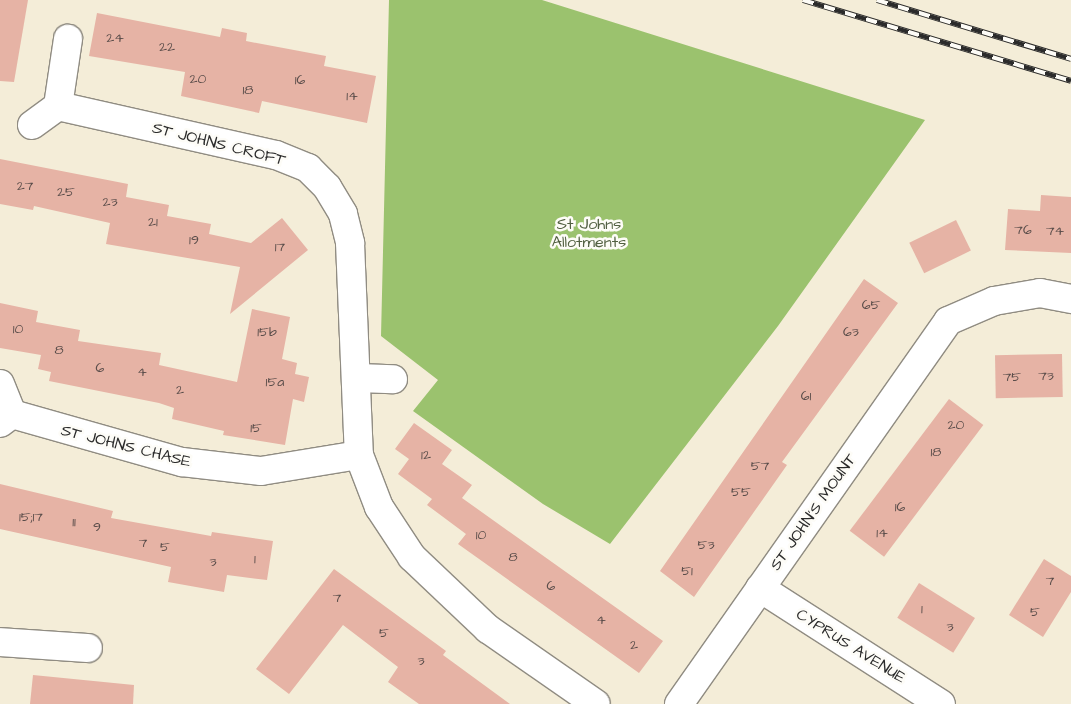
<!DOCTYPE html>
<style>
body{margin:0}
#map{position:relative;width:1071px;height:704px;overflow:hidden;background:#f4edd8;font-family:"Architects Daughter",sans-serif}
div>[style]{position:absolute}
.green>*{inset:0;background:#9bc26e}
.building>*{inset:0;background:#e6b3a5;transform-origin:0 0}
.roads{filter:drop-shadow(1px 0 #908c82) drop-shadow(-1px 0 #908c82) drop-shadow(0 1px #908c82) drop-shadow(0 -1px #908c82)}
.minor>*{height:28px;margin:-14px;padding:0 14px;transform-origin:14px;border-radius:14px;background:#fff}
.rail>*{height:5.5px;margin-top:-2.75px;transform-origin:0;background:repeating-linear-gradient(90deg,#fdfcf7 0 11px,#2b2b2b 0 22px);box-sizing:border-box;border-block:1px solid #2b2b2b}
span{translate:-50% -50%;white-space:nowrap;text-align:center;line-height:1.15;-webkit-text-stroke:5px #fdfcf7;paint-order:stroke}
.number-label{font-size:14px;color:#5a4d4a}
.number-label span{-webkit-text-stroke-width:0}
.street-label{font-size:16px;color:#2b2b2b}
.park-label{font-size:16px;color:#526042}
</style>
<div id="map">
<div class="green">
<i style="clip-path:polygon(389px 0,542px 0,925px 120px,778px 326px,610px 544px,543px 504px,413px 411px,438px 380px,381px 336px)"></i>
</div>
<div class="building">
<i style="clip-path:polygon(0 0,28px 0,14px 82px,0 81px)"></i>
<i style="clip-path:polygon(97px 13px,220px 37px,222px 28px,247px 33px,246px 41px,326px 56px,324px 66px,376px 76px,367px 123px,262px 101px,259px 113px,181px 96px,185px 72px,89px 56px)"></i>
<i style="clip-path:polygon(0 159px,128px 184px,126px 197px,169px 205px,167px 216px,211px 224px,209px 234px,251px 243px,282px 218px,308px 250px,230px 314px,240px 267px,106px 244px,110px 223px,34px 206px,33px 210px,0 204px)"></i>
<i style="clip-path:polygon(1041px 195px,1071px 197px,1071px 253px,1005px 250px,1008px 209px,1040px 211px)"></i>
<i style="left:956px;top:220px;width:34px;height:52px;rotate:64deg"></i>
<i style="clip-path:polygon(864px 279px,898px 303px,782px 462px,787px 465px,694px 597px,660px 571px)"></i>
<i style="clip-path:polygon(0 303px,38px 311px,36px 322px,80px 330px,78px 341px,161px 353px,159px 365px,237px 382px,252px 309px,290px 317px,282px 359px,297px 363px,295px 374px,309px 377px,304px 402px,293px 399px,285px 445px,223px 435px,224px 431px,172px 419px,174px 408px,159px 403px,49px 381px,51px 372px,38px 369px,41px 355px,0 348px)"></i>
<i style="left:1062px;top:354px;width:43px;height:67px;rotate:89deg"></i>
<i style="left:949px;top:399px;width:43px;height:165px;rotate:37deg"></i>
<i style="clip-path:polygon(414px 423px,452px 450px,442px 464px,472px 485px,462px 498px,663px 641px,639px 673px,458px 544px,466px 534px,427px 505px,432px 499px,398px 474px,409px 459px,395px 449px)"></i>
<i style="clip-path:polygon(0 484px,113px 511px,111px 518px,211px 536px,212px 532px,273px 541px,267px 580px,227px 575px,224px 592px,168px 582px,171px 567px,0 529px)"></i>
<i style="clip-path:polygon(1044px 559px,1071px 576px,1071px 592px,1043px 637px,1009px 615px)"></i>
<i style="clip-path:polygon(334px 569px,446px 651px,443px 655px,510px 704px,419px 704px,388px 682px,398px 667px,343px 625px,289px 694px,256px 669px)"></i>
<i style="left:919px;top:583px;width:66px;height:41px;rotate:32deg"></i>
<i style="clip-path:polygon(33px 675px,134px 685px,133px 704px,30px 704px)"></i>
</div>
<div class="roads">
<div class="minor">
<i style="left:58px;top:106px;width:223px;rotate:12.7deg"></i>
<i style="left:276px;top:155px;width:35px;rotate:22deg"></i>
<i style="left:308px;top:168px;width:27px;rotate:45deg"></i>
<i style="left:327px;top:187px;width:31px;rotate:59deg"></i>
<i style="left:343px;top:214px;width:30px;rotate:76deg"></i>
<i style="left:350px;top:243px;width:212px;rotate:87.6deg"></i>
<i style="left:359px;top:455px;width:56px;rotate:69deg"></i>
<i style="left:379px;top:507px;width:60px;rotate:56.6deg"></i>
<i style="left:412px;top:557px;width:105px;rotate:43.5deg"></i>
<i style="left:488px;top:629px;width:131px;rotate:34.8deg"></i>
<i style="left:32px;top:125px;width:32px;rotate:-36deg"></i>
<i style="left:58px;top:106px;width:68px;rotate:-81.5deg"></i>
<i style="left:358px;top:378px;width:35px;rotate:2deg"></i>
<i style="left:0;top:384px;width:32px;rotate:68deg"></i>
<i style="left:0;top:423px;width:15px;rotate:-37deg"></i>
<i style="left:12px;top:414px;width:177px;rotate:15.8deg"></i>
<i style="left:182px;top:462px;width:80px;rotate:6.5deg"></i>
<i style="left:261px;top:471px;width:99px;rotate:-9.3deg"></i>
<i style="left:760px;top:588px;width:215px;rotate:32.7deg"></i>
<i style="left:0;top:642px;width:88px;rotate:3.9deg"></i>
<i style="left:679px;top:704px;width:468px;rotate:-54.9deg"></i>
<i style="left:948px;top:321px;width:50px;rotate:-23.5deg"></i>
<i style="left:994px;top:301px;width:47px;rotate:-9.9deg"></i>
<i style="left:1040px;top:293px;width:32px;rotate:11deg"></i>
</div>
</div>
<div class="rail">
<i style="left:803px;top:0;width:280px;rotate:16.8deg"></i>
<i style="left:877px;top:0;width:203px;rotate:16.9deg"></i>
</div>
<div class="number-label">
<span style="left:115px;top:38px">24</span>
<span style="left:167px;top:47px">22</span>
<span style="left:198px;top:79px">20</span>
<span style="left:300px;top:80px">16</span>
<span style="left:248px;top:90px">18</span>
<span style="left:352px;top:96px">14</span>
<span style="left:25px;top:186px">27</span>
<span style="left:66px;top:192px">25</span>
<span style="left:110px;top:202px">23</span>
<span style="left:153px;top:222px">21</span>
<span style="left:1023px;top:230px">76</span>
<span style="left:1055px;top:231px">74</span>
<span style="left:194px;top:240px">19</span>
<span style="left:280px;top:247px">17</span>
<span style="left:871px;top:305px">65</span>
<span style="left:18px;top:329px">10</span>
<span style="left:267px;top:332px">15b</span>
<span style="left:851px;top:332px">63</span>
<span style="left:59px;top:350px">8</span>
<span style="left:100px;top:368px">6</span>
<span style="left:142px;top:372px">4</span>
<span style="left:1046px;top:376px">73</span>
<span style="left:1012px;top:377px">75</span>
<span style="left:275px;top:382px">15a</span>
<span style="left:180px;top:390px">2</span>
<span style="left:806px;top:396px">61</span>
<span style="left:956px;top:425px">20</span>
<span style="left:256px;top:428px">15</span>
<span style="left:936px;top:452px">18</span>
<span style="left:426px;top:455px">12</span>
<span style="left:760px;top:466px">57</span>
<span style="left:741px;top:492px">55</span>
<span style="left:900px;top:507px">16</span>
<span style="left:31px;top:517px">15;17</span>
<span style="left:74px;top:522px">11</span>
<span style="left:97px;top:527px">9</span>
<span style="left:882px;top:533px">14</span>
<span style="left:481px;top:535px">10</span>
<span style="left:143px;top:543px">7</span>
<span style="left:706px;top:545px">53</span>
<span style="left:165px;top:547px">5</span>
<span style="left:513px;top:557px">8</span>
<span style="left:255px;top:559px">1</span>
<span style="left:213px;top:562px">3</span>
<span style="left:687px;top:571px">51</span>
<span style="left:1050px;top:581px">7</span>
<span style="left:551px;top:586px">6</span>
<span style="left:337px;top:598px">7</span>
<span style="left:922px;top:609px">1</span>
<span style="left:1035px;top:612px">5</span>
<span style="left:601px;top:620px">4</span>
<span style="left:950px;top:627px">3</span>
<span style="left:384px;top:633px">5</span>
<span style="left:634px;top:645px">2</span>
<span style="left:421px;top:661px">3</span>
</div>
<div class="street-label">
<span style="left:219px;top:144px;rotate:14deg">ST JOHNS CROFT</span>
<span style="left:126px;top:446px;rotate:14deg">ST JOHNS CHASE</span>
<span style="left:813px;top:512px;rotate:-55deg">ST JOHN'S MOUNT</span>
<span style="left:851px;top:646px;rotate:32deg">CYPRUS AVENUE</span>
</div>
<div class="park-label">
<span style="left:589px;top:233px">St Johns<br>Allotments</span>
</div>
</div>
